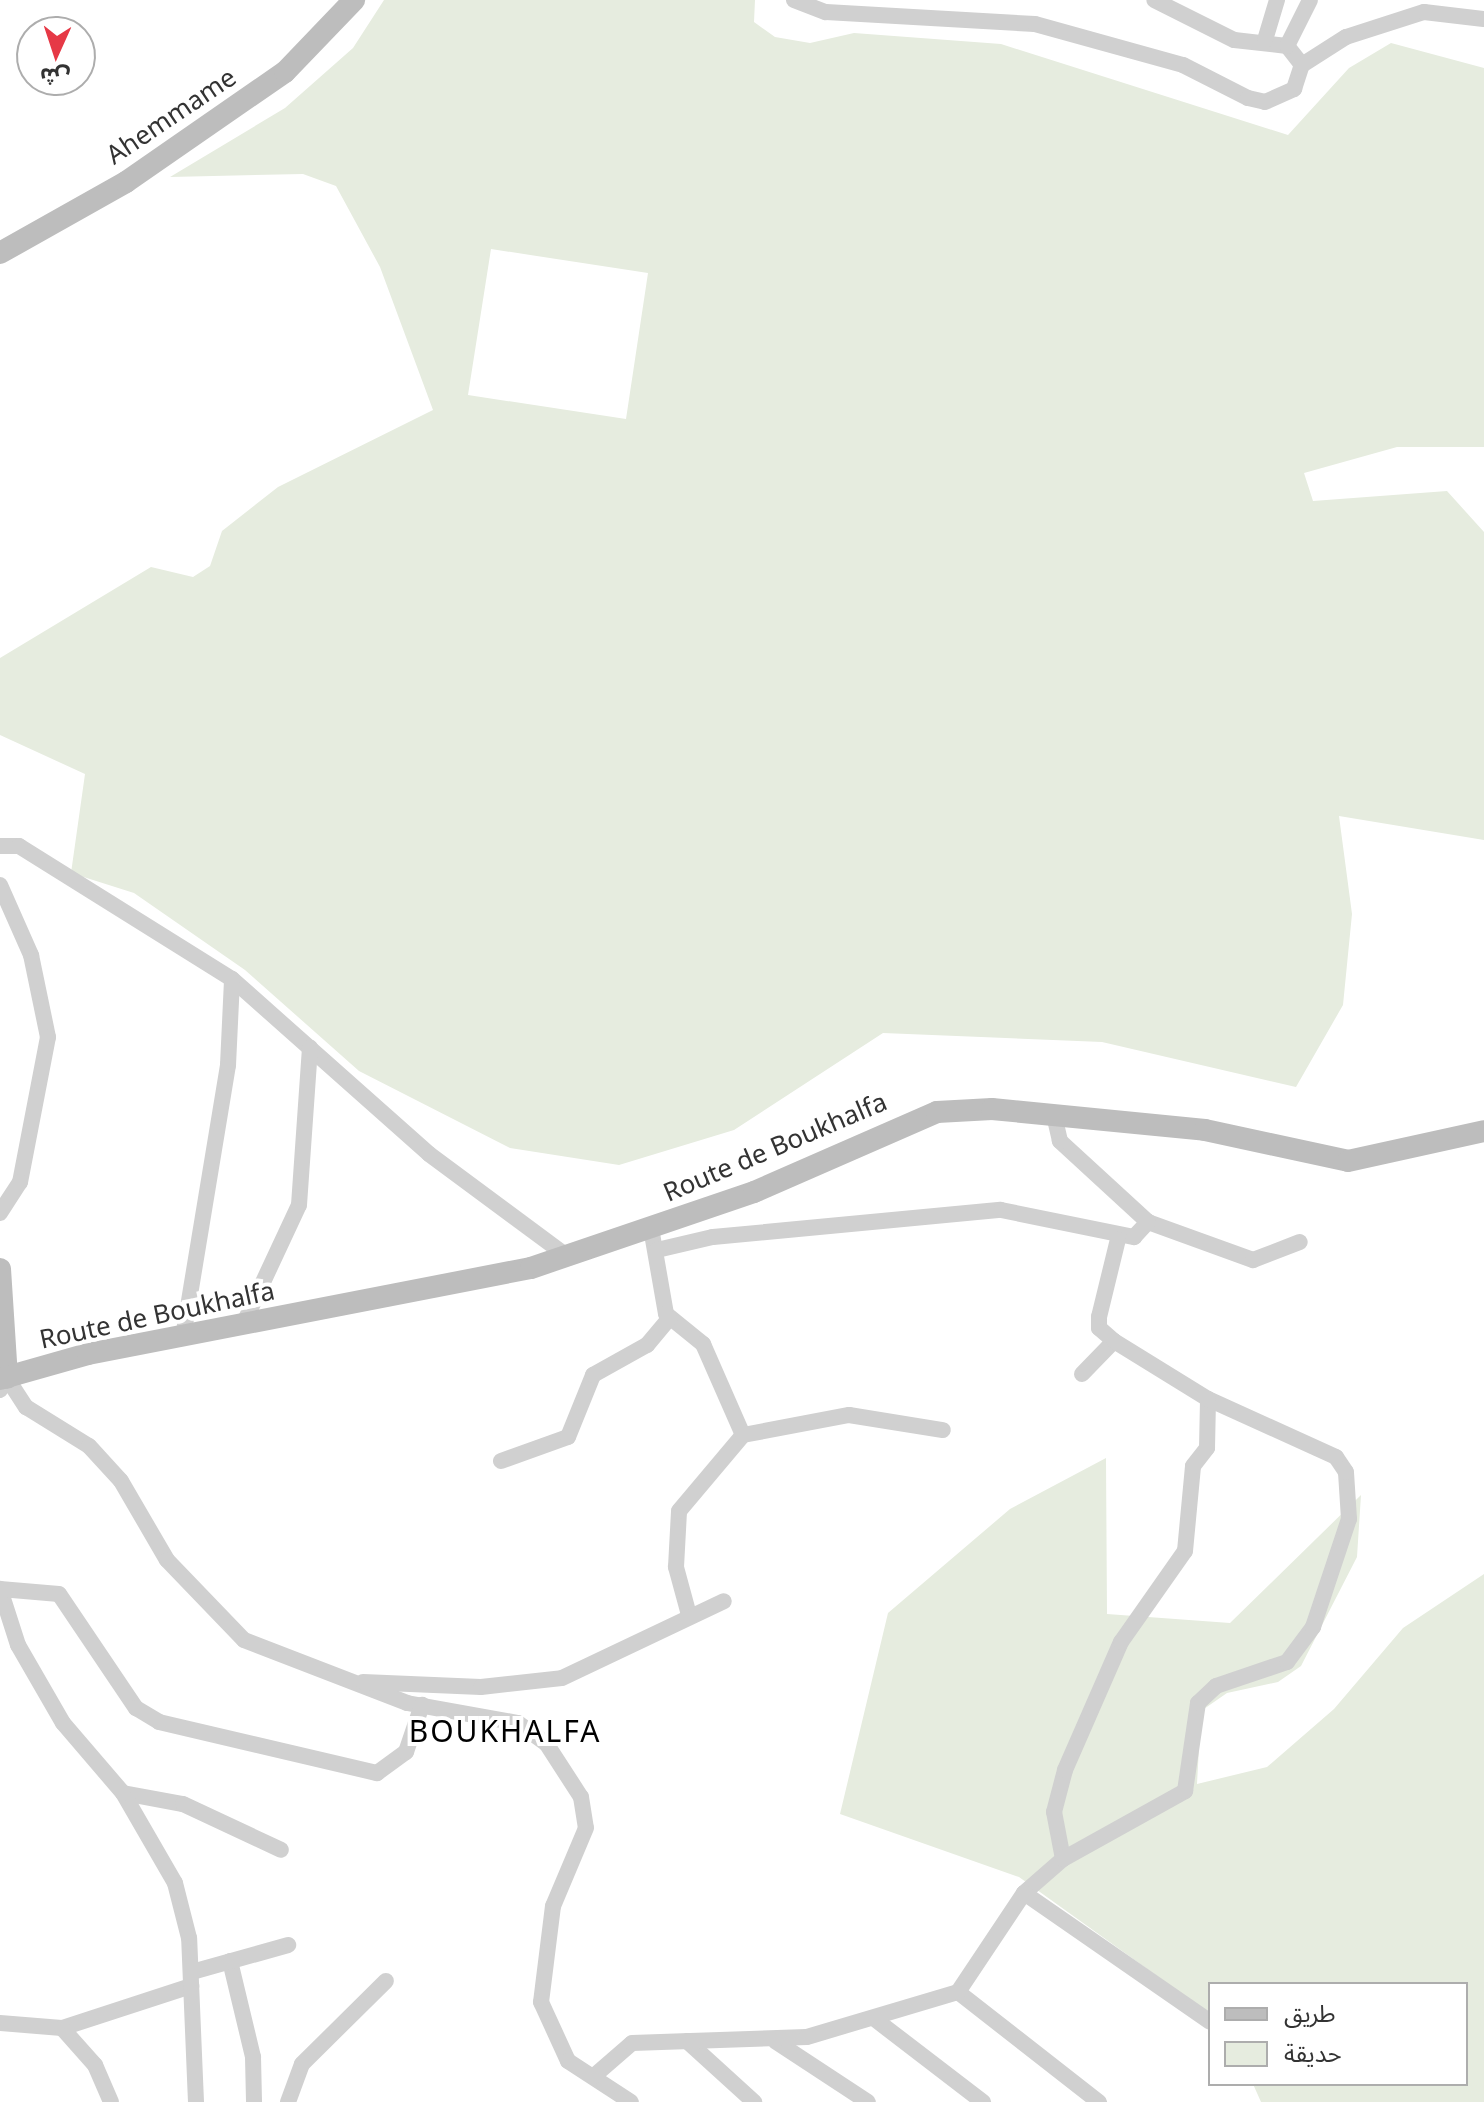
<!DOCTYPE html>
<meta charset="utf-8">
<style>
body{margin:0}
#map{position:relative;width:1484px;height:2102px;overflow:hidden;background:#fff;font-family:"Noto Sans","Noto Sans Arabic",sans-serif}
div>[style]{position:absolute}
.green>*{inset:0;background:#e6ecdf}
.street>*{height:16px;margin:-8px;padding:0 8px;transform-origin:8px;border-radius:8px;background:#d0d0d0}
.secondary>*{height:22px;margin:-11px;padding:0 11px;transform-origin:11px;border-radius:11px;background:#bdbdbd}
span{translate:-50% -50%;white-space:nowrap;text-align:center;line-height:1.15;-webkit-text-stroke:8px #fff;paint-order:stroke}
.street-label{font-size:26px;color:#333}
.quarter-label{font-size:30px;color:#000;letter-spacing:2px}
.legend{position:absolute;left:1208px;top:1982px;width:260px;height:104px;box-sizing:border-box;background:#fff;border:2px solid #adadad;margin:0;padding:10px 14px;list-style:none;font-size:24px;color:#333}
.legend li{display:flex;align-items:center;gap:16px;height:40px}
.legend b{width:40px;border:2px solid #adadad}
.north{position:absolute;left:16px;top:16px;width:80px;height:80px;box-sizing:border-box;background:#fff;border:2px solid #adadad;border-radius:50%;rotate:183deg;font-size:22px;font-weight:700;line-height:32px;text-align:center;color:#333}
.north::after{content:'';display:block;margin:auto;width:28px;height:36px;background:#e63946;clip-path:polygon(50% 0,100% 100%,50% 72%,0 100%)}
</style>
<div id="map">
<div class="green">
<i style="clip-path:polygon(evenodd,384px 0,755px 0,754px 22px,775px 37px,810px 43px,854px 33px,1001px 44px,1288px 135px,1349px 68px,1391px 43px,1484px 68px,1484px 447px,1397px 447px,1304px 473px,1313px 501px,1447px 491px,1484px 532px,1484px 840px,1339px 816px,1352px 914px,1343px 1005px,1296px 1087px,1102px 1042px,883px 1033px,734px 1130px,619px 1165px,510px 1148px,359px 1071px,245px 970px,134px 893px,71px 873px,85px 774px,0 735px,0 658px,151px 567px,193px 577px,210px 566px,222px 531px,278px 487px,433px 410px,380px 267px,336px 186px,303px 174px,170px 177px,285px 108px,353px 48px,384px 0,491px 249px,648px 273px,626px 419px,468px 395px,491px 249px)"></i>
<i style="clip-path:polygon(1106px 1458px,1107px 1614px,1230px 1623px,1361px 1495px,1357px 1557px,1301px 1666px,1278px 1682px,1227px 1693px,1201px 1711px,1197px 1784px,1267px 1767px,1334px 1709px,1403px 1628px,1484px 1574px,1484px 2102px,1261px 2102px,1253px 2084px,1466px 2084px,1466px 1984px,1210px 1984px,1210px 2014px,1019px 1877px,840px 1814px,888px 1613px,1010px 1509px)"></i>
</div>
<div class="street">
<i style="left:794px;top:0;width:34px;rotate:21deg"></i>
<i style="left:826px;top:12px;width:209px;rotate:3.3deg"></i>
<i style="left:1035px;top:24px;width:154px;rotate:15.5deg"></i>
<i style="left:1183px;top:65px;width:73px;rotate:26.9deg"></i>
<i style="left:1248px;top:98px;width:17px;rotate:13deg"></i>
<i style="left:1265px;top:102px;width:32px;rotate:-24deg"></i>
<i style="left:1294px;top:89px;width:25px;rotate:-72deg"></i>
<i style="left:1302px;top:65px;width:24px;rotate:-128deg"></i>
<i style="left:1287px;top:46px;width:53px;rotate:-173.5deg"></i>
<i style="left:1234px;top:40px;width:89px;rotate:-153.4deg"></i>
<i style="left:1265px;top:40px;width:42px;rotate:-73.3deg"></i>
<i style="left:1287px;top:46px;width:51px;rotate:-63.4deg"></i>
<i style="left:1302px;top:65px;width:52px;rotate:-32.5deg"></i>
<i style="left:1346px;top:37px;width:82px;rotate:-17.8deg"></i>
<i style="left:1424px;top:12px;width:60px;rotate:6.7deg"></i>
<i style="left:0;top:846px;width:19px"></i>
<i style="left:19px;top:846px;width:251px;rotate:32deg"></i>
<i style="left:232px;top:979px;width:264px;rotate:41.6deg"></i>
<i style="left:429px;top:1154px;width:172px;rotate:36.5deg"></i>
<i style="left:0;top:885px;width:77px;rotate:66.1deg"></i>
<i style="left:31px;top:955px;width:84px;rotate:78.3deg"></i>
<i style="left:48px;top:1037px;width:148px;rotate:100.9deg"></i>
<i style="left:20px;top:1182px;width:37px;rotate:123deg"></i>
<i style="left:1148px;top:1222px;width:112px;rotate:19.9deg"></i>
<i style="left:1253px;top:1260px;width:50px;rotate:-21deg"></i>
<i style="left:651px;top:1228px;width:87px;rotate:80.1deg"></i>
<i style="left:666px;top:1314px;width:48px;rotate:39deg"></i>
<i style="left:703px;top:1344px;width:99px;rotate:66.3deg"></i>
<i style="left:657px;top:1250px;width:57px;rotate:-13.1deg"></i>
<i style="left:713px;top:1237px;width:289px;rotate:-5.4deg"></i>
<i style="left:1001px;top:1210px;width:136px;rotate:11.5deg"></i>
<i style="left:1134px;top:1237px;width:21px;rotate:-47deg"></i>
<i style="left:1148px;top:1222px;width:120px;rotate:-137.4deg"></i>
<i style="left:1060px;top:1141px;width:26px;rotate:-103deg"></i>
<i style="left:243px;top:1325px;width:132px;rotate:-65deg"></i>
<i style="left:299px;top:1205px;width:158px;rotate:-86deg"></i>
<i style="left:183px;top:1337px;width:276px;rotate:-80.6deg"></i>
<i style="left:228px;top:1065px;width:86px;rotate:-87.3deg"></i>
<i style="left:1082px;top:1374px;width:46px;rotate:-45.9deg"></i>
<i style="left:1114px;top:1341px;width:20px;rotate:-139deg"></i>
<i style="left:1099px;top:1328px;width:11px;rotate:-90deg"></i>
<i style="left:1099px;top:1317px;width:80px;rotate:-76.3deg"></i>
<i style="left:0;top:1390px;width:14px;rotate:-60deg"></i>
<i style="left:7px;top:1378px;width:35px;rotate:57deg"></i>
<i style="left:26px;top:1407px;width:74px;rotate:31.8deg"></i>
<i style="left:89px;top:1446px;width:47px;rotate:47.6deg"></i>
<i style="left:121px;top:1481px;width:91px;rotate:59.8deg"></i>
<i style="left:167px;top:1560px;width:111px;rotate:46.1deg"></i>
<i style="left:244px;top:1640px;width:175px;rotate:21.1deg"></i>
<i style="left:407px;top:1703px;width:113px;rotate:10.2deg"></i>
<i style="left:518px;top:1723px;width:34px;rotate:36deg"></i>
<i style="left:546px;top:1743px;width:64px;rotate:57.1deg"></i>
<i style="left:581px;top:1797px;width:31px;rotate:81deg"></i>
<i style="left:586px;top:1828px;width:85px;rotate:112.9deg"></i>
<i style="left:553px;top:1906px;width:97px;rotate:97.1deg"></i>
<i style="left:541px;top:2002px;width:65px;rotate:65.4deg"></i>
<i style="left:568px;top:2061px;width:75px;rotate:33.1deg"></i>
<i style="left:501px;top:1461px;width:71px;rotate:-19.7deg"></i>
<i style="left:568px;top:1437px;width:67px;rotate:-68deg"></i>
<i style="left:593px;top:1375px;width:62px;rotate:-29.1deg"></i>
<i style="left:647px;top:1345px;width:35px;rotate:-50deg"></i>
<i style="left:689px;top:1615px;width:50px;rotate:-105.2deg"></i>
<i style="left:676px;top:1567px;width:56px;rotate:-86.9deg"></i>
<i style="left:679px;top:1511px;width:99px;rotate:-49.9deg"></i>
<i style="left:743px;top:1435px;width:108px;rotate:-10.7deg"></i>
<i style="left:849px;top:1415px;width:95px;rotate:9.1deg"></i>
<i style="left:363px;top:1682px;width:118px;rotate:2.4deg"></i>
<i style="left:481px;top:1687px;width:81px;rotate:-6.3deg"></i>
<i style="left:562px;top:1678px;width:179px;rotate:-25.4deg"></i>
<i style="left:123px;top:1793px;width:61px;rotate:10.4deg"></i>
<i style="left:183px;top:1804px;width:108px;rotate:25.1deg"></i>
<i style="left:1063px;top:1859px;width:48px;rotate:-100.8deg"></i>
<i style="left:1054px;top:1812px;width:43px;rotate:-75.3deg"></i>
<i style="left:1065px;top:1770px;width:140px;rotate:-66.4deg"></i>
<i style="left:1121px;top:1642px;width:111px;rotate:-54.9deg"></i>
<i style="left:1185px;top:1551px;width:85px;rotate:-84.6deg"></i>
<i style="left:1193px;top:1466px;width:23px;rotate:-52deg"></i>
<i style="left:1207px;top:1448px;width:49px;rotate:-88.8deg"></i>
<i style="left:1024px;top:1893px;width:52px;rotate:-41.1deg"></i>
<i style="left:1063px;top:1859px;width:140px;rotate:-29.1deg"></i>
<i style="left:1185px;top:1791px;width:89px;rotate:-81.6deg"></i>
<i style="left:1198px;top:1703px;width:25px;rotate:-43deg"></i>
<i style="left:1216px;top:1686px;width:75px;rotate:-18.7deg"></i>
<i style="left:1287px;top:1662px;width:44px;rotate:-53.4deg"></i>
<i style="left:1313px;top:1627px;width:114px;rotate:-71.6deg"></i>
<i style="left:1349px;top:1519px;width:47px;rotate:-93.7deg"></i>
<i style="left:1346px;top:1472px;width:18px;rotate:-124deg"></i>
<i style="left:1336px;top:1457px;width:141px;rotate:-155.6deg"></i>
<i style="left:1208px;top:1399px;width:110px;rotate:-148.3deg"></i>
<i style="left:230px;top:1961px;width:99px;rotate:76.5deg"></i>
<i style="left:253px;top:2057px;width:45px;rotate:88.7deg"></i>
<i style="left:192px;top:1972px;width:100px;rotate:-15.7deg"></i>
<i style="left:958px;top:1992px;width:179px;rotate:38deg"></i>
<i style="left:876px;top:2020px;width:135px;rotate:37.5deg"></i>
<i style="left:0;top:2023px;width:62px;rotate:4.6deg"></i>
<i style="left:62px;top:2028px;width:136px;rotate:-18deg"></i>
<i style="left:62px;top:2028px;width:50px;rotate:48.3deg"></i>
<i style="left:95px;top:2065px;width:40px;rotate:66.6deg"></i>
<i style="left:687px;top:2041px;width:91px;rotate:42.3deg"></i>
<i style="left:775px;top:2041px;width:111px;rotate:33.3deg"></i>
<i style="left:594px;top:2076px;width:50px;rotate:-41deg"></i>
<i style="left:632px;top:2043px;width:175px;rotate:-2deg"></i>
<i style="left:807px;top:2037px;width:158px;rotate:-16.6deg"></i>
<i style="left:958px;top:1992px;width:119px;rotate:-56.3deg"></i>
<i style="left:1024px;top:1893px;width:226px;rotate:34.7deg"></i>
<i style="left:196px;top:2102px;width:164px;rotate:-92.4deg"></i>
<i style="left:189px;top:1938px;width:57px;rotate:-104.3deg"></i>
<i style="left:175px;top:1883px;width:104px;rotate:-120deg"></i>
<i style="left:123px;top:1793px;width:92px;rotate:-130.6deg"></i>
<i style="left:63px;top:1723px;width:90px;rotate:-120deg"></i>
<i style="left:18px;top:1645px;width:59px;rotate:-107.8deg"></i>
<i style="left:0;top:1589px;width:59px;rotate:4.8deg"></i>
<i style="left:59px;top:1594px;width:138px;rotate:56deg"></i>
<i style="left:136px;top:1708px;width:27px;rotate:31deg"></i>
<i style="left:159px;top:1722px;width:224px;rotate:13.2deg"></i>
<i style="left:377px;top:1773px;width:36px;rotate:-36deg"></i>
<i style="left:406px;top:1752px;width:50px;rotate:-71.2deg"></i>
<i style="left:288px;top:2102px;width:40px;rotate:-69.8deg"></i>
<i style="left:302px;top:2064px;width:118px;rotate:-44.7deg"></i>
</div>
<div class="secondary">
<i style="left:0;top:253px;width:145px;rotate:-29.4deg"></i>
<i style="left:126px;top:182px;width:193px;rotate:-34.7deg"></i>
<i style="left:285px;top:72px;width:100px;rotate:-46.2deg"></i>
<i style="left:0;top:1269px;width:109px;rotate:86.3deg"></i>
<i style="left:0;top:1379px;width:91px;rotate:-15.9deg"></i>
<i style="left:88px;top:1354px;width:451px;rotate:-11deg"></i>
<i style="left:531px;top:1268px;width:236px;rotate:-18.8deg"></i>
<i style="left:754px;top:1192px;width:200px;rotate:-23.6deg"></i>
<i style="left:937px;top:1112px;width:55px;rotate:-3.1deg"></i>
<i style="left:992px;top:1109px;width:214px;rotate:5.6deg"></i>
<i style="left:1205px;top:1130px;width:146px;rotate:12.2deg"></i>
<i style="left:1348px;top:1161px;width:139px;rotate:-12.4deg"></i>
</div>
<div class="street-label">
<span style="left:171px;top:116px;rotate:-34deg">Ahemmame</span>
<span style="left:775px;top:1147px;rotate:-23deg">Route de Boukhalfa</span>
<span style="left:157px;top:1315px;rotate:-12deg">Route de Boukhalfa</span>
</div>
<div class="quarter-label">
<span style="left:505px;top:1731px">BOUKHALFA</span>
</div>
<ul class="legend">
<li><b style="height:10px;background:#bdbdbd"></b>طريق</li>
<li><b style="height:22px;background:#e6ecdf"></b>حديقة</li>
</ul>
<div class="north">ش</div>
</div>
